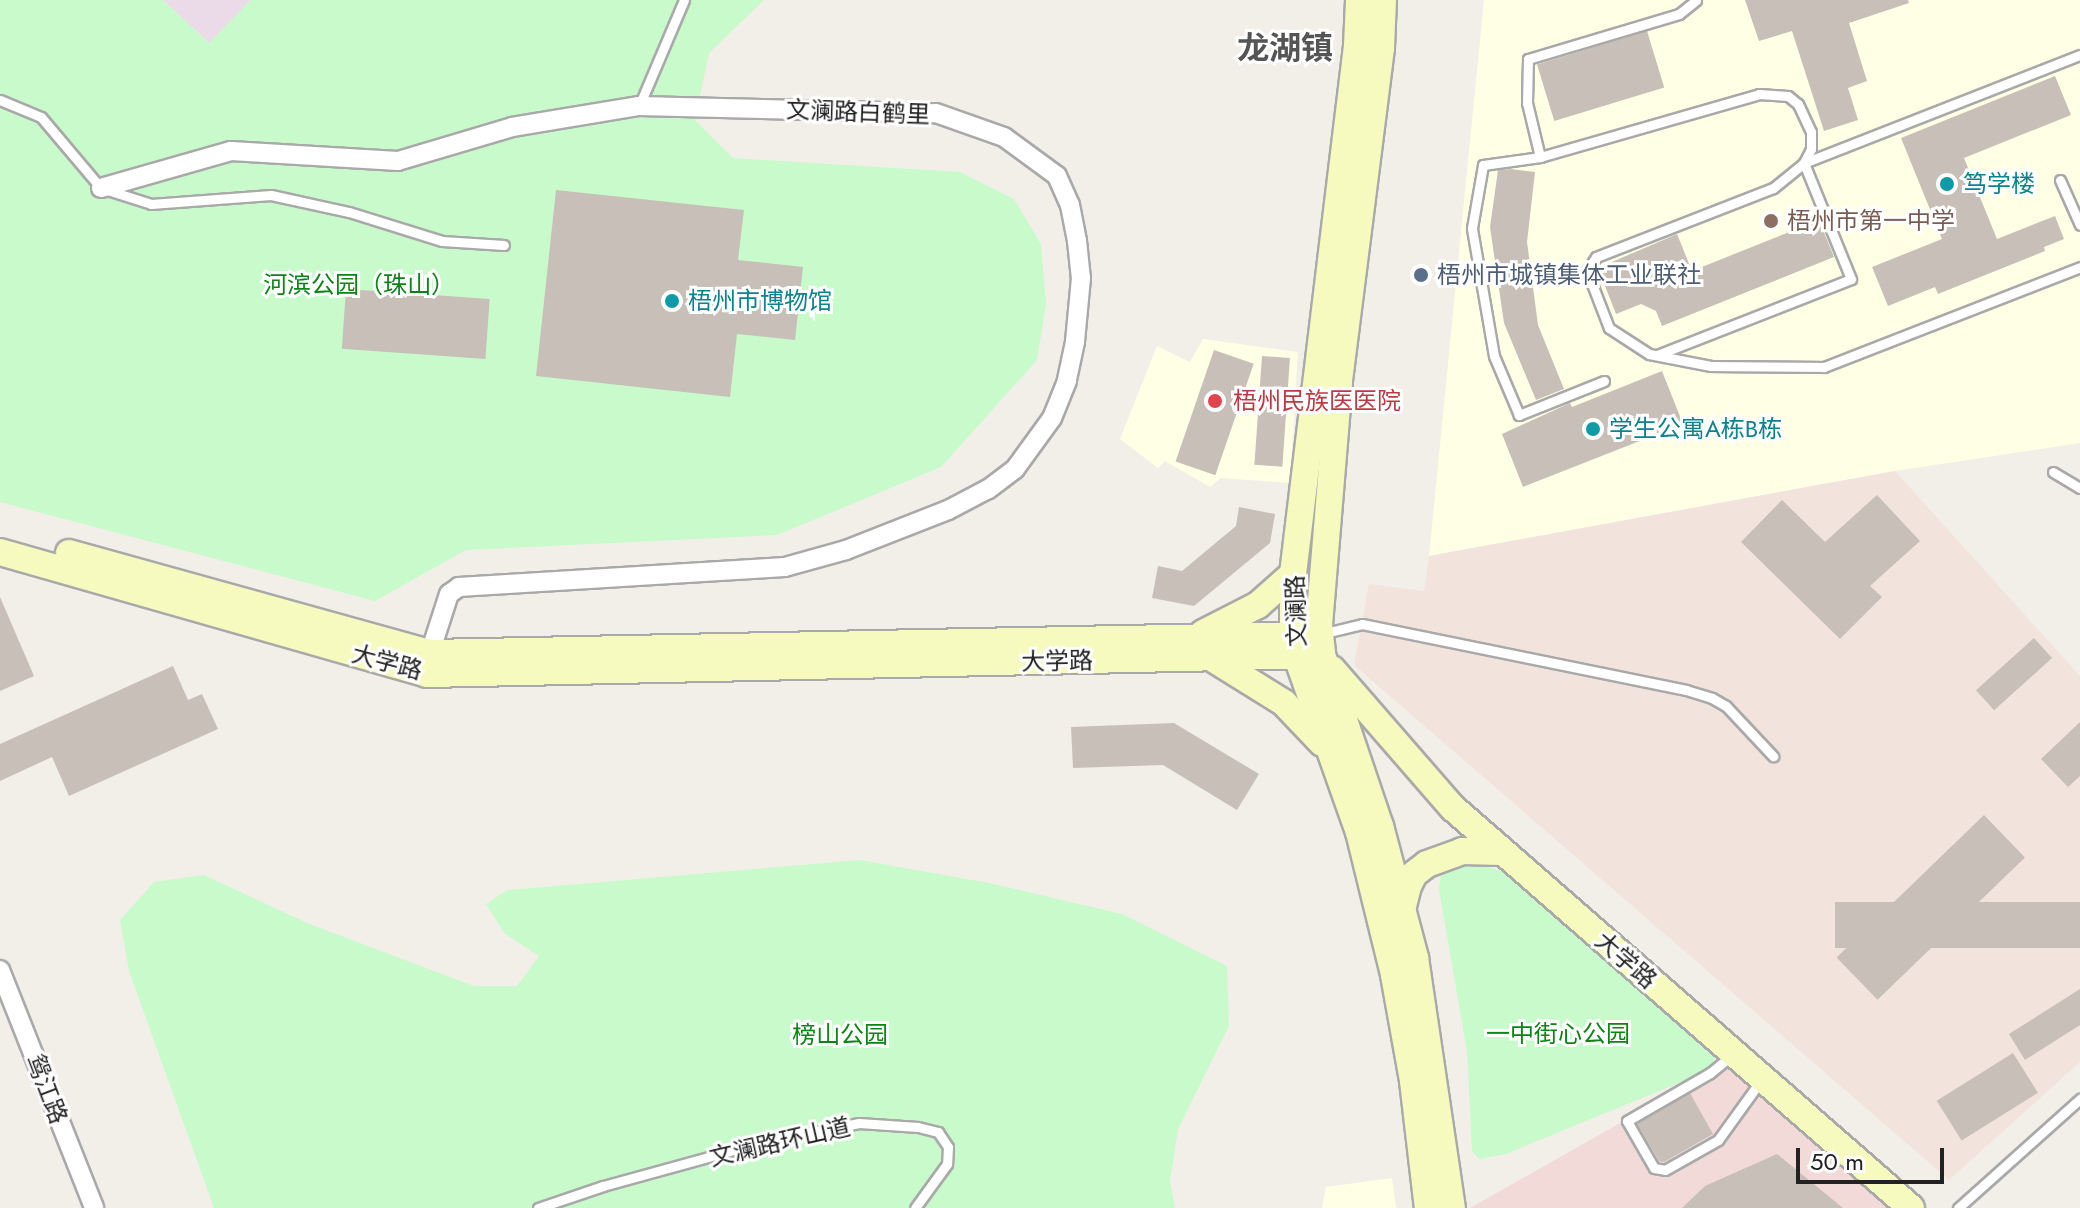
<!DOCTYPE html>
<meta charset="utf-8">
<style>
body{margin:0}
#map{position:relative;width:2080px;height:1208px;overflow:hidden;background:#f2efe9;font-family:Jost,"Noto Sans SC",sans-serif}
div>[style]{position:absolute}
.commercial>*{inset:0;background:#f2dad9}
.industrial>*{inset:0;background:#ebdbe8}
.education>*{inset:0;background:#ffffe5}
.military>*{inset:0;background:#f3e3dd}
.park>*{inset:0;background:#c8facc}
.building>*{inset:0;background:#c7bfb8;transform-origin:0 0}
.roads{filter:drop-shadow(2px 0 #a9a9a9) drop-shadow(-2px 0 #a9a9a9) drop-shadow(0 2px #a9a9a9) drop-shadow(0 -2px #a9a9a9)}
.lane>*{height:9px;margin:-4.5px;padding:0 4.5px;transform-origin:4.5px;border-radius:4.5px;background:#fff}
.street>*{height:18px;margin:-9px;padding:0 9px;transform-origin:9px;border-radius:9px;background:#fff}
.secondary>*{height:26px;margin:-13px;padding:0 13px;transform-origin:13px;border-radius:13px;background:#f7fabf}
.dots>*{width:22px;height:22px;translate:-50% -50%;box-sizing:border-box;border:4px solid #fff;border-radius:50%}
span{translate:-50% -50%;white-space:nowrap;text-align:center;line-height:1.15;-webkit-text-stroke:6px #fff;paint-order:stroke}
.street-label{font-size:24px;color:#222}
.culture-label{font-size:24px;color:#0d838f}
.left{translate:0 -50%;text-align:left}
.education-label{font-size:24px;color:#785e54}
.service-label{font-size:24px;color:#4e5e75}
.park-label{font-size:24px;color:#0c8416}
.health-label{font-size:24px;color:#be3a42}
.district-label{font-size:32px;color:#555;font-weight:700}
.scale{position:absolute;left:1796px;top:1148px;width:148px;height:36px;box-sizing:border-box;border:4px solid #222;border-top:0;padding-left:10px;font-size:24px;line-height:28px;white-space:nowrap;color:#222;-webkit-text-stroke:6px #fff;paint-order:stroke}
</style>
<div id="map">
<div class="commercial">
<i style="clip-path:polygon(1734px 1053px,1911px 1208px,1470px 1208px,1629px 1118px)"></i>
</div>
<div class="industrial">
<i style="clip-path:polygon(163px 0,251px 0,209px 43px)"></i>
</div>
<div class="education">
<i style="clip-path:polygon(1484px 0,2080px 0,2080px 443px,1895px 471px,1429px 556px)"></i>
<i style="clip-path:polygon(1203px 339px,1298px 352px,1290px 483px,1221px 478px,1210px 487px,1165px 461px,1158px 468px,1120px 439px,1157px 346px,1190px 362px)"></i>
<i style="clip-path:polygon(1392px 1178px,1396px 1208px,1322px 1208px,1326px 1187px)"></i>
</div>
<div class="military">
<i style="clip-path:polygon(1895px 471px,2080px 676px,2080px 1062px,1949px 1180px,1354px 665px,1369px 584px,1424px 591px,1429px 556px)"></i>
</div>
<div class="park">
<i style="clip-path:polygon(0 0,163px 0,209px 43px,251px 0,764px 0,709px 53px,695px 120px,733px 158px,960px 172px,1014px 199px,1041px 244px,1046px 304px,1037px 360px,941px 467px,777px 535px,466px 550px,375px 601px,0 502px)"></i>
<i style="clip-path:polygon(1468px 859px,1511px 875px,1716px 1053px,1712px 1065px,1703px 1073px,1506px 1154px,1479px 1159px,1472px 1151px,1467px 1052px,1439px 889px,1441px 875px,1453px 864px)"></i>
<i style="clip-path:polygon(860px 860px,989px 883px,1122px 914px,1227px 966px,1229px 1026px,1178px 1129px,1170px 1181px,1175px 1208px,214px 1208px,129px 971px,120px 920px,154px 882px,204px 875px,307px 923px,474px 986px,517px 986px,539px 956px,504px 933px,486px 904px,507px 890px)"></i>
</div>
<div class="building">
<i style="clip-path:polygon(1745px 0,1908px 0,1909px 3px,1849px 23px,1867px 81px,1848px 88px,1858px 120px,1824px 131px,1792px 31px,1759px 41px)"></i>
<i style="left:1647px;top:31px;width:59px;height:115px;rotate:73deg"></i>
<i style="clip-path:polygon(2055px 76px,2071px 115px,1964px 158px,1997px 239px,2055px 216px,2064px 239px,2044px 247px,2045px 251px,1938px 294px,1935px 287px,1888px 306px,1872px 267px,1942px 239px,1901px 138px)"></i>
<i style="clip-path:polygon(1511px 169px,1535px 172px,1527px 242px,1538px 325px,1564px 389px,1536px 400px,1504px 323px,1490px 227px,1498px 170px)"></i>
<i style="clip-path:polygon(556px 190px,744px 210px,738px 260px,803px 267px,795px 340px,737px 334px,730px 397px,536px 376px)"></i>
<i style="clip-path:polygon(1819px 220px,1834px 257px,1662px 326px,1656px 311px,1641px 304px,1616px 314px,1598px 268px,1677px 234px,1692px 271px)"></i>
<i style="left:346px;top:289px;width:144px;height:60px;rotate:4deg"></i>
<i style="left:1214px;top:350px;width:42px;height:118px;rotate:19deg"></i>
<i style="left:1262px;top:356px;width:28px;height:109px;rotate:4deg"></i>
<i style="clip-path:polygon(1662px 371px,1683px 424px,1523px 487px,1502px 434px,1570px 403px,1572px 407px)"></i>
<i style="clip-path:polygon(1877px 495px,1920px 541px,1870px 586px,1882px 597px,1840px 639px,1741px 542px,1782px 500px,1825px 542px)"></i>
<i style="clip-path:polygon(1239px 507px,1275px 514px,1270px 543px,1194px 606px,1152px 598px,1158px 566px,1182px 571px,1236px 526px)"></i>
<i style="clip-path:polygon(0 597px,34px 676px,0 691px)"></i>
<i style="left:2034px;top:638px;width:27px;height:78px;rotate:48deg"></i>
<i style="clip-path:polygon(173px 666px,188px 700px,202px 694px,218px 729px,69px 796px,52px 757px,0 781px,0 744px)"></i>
<i style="clip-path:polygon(2080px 722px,2080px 776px,2068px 787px,2041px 759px)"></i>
<i style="clip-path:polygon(1174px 723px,1259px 774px,1237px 810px,1163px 765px,1073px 768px,1071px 727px)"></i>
<i style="left:1984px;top:815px;width:59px;height:205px;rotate:46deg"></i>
<i style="left:2080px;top:902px;width:46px;height:245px;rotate:90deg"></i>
<i style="clip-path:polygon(2080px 989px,2080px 1025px,2025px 1060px,2009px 1034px)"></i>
<i style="left:2013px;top:1053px;width:47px;height:90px;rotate:58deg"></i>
<i style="clip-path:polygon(1690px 1093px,1713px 1134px,1664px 1162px,1659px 1161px,1637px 1124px)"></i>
<i style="clip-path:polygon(1777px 1154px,1843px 1208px,1682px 1208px,1705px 1186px)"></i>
</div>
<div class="roads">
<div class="lane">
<i style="left:0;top:100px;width:44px;rotate:22.5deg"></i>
<i style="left:41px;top:117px;width:93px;rotate:49.8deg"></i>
<i style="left:101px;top:188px;width:52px;rotate:17.7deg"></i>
<i style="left:151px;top:204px;width:120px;rotate:-4.3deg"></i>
<i style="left:271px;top:195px;width:80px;rotate:12.3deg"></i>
<i style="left:349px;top:212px;width:97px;rotate:17.3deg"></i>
<i style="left:442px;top:241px;width:62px;rotate:3.7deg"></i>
<i style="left:639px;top:106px;width:115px;rotate:-67deg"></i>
<i style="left:1540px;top:157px;width:56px;rotate:-103.5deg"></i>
<i style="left:1527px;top:103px;width:44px;rotate:-88.7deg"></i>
<i style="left:1528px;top:59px;width:158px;rotate:-16.6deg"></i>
<i style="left:1679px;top:14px;width:22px;rotate:-39deg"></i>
<i style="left:2060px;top:180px;width:49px;rotate:66deg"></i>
<i style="left:1657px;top:355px;width:208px;rotate:-21.4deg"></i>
<i style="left:1851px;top:279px;width:125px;rotate:-112.1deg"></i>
<i style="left:1804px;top:163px;width:296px;rotate:-21.4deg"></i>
<i style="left:1604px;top:381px;width:92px;rotate:158.2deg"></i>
<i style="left:1519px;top:415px;width:64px;rotate:-113deg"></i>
<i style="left:1494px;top:356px;width:130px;rotate:-99.8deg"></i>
<i style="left:1472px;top:228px;width:64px;rotate:-80.1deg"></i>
<i style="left:1483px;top:165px;width:58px;rotate:-8deg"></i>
<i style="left:1540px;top:157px;width:228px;rotate:-16deg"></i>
<i style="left:1759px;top:94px;width:29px;rotate:4deg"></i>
<i style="left:1788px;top:96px;width:13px;rotate:39deg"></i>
<i style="left:1798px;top:104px;width:31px;rotate:65deg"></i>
<i style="left:1811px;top:132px;width:17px;rotate:90deg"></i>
<i style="left:1811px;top:149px;width:16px;rotate:117deg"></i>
<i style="left:1804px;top:163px;width:40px;rotate:141deg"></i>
<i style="left:1773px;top:188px;width:190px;rotate:158.7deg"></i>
<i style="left:1596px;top:257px;width:17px;rotate:123deg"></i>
<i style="left:1587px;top:271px;width:61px;rotate:68.9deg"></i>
<i style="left:1609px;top:328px;width:48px;rotate:33deg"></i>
<i style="left:1649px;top:354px;width:63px;rotate:11deg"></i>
<i style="left:1711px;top:366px;width:113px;rotate:0.5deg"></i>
<i style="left:1824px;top:367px;width:275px;rotate:-21.3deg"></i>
<i style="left:2053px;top:472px;width:31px;rotate:31deg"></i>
<i style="left:1321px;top:634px;width:42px;rotate:-13.7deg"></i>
<i style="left:1362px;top:624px;width:331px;rotate:11.5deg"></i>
<i style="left:1686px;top:690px;width:27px;rotate:17deg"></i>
<i style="left:1712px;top:698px;width:16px;rotate:30deg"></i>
<i style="left:1726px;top:706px;width:69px;rotate:46.8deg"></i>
<i style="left:1731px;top:1056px;width:27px;rotate:141deg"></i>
<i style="left:1710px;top:1073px;width:96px;rotate:150deg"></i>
<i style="left:1627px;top:1121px;width:54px;rotate:60.1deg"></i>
<i style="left:1654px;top:1168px;width:11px;rotate:10deg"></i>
<i style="left:1665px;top:1170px;width:61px;rotate:-29.5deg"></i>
<i style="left:1718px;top:1140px;width:75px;rotate:-54.2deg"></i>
<i style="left:538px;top:1208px;width:69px;rotate:-18.7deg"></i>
<i style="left:603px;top:1186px;width:162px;rotate:-15.4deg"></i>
<i style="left:759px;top:1143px;width:102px;rotate:-11.3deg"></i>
<i style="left:859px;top:1123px;width:59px;rotate:3.9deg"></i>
<i style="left:918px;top:1127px;width:21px;rotate:14deg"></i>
<i style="left:938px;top:1132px;width:18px;rotate:56deg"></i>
<i style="left:948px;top:1147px;width:17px;rotate:93deg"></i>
<i style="left:947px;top:1164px;width:54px;rotate:126deg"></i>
<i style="left:1958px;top:1208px;width:164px;rotate:-41.8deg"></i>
</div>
<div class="street">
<i style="left:101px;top:188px;width:135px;rotate:-15.9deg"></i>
<i style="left:231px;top:151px;width:167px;rotate:3.4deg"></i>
<i style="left:398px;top:161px;width:119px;rotate:-16.6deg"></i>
<i style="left:512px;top:127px;width:129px;rotate:-9.4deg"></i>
<i style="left:639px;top:106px;width:297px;rotate:1.4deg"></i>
<i style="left:936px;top:113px;width:72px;rotate:19.4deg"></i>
<i style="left:1004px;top:137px;width:66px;rotate:36.3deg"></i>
<i style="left:1057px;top:176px;width:32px;rotate:66deg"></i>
<i style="left:1070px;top:205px;width:37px;rotate:79deg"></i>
<i style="left:1077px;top:241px;width:37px;rotate:84deg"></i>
<i style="left:1081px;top:278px;width:64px;rotate:95.4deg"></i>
<i style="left:1075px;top:342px;width:40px;rotate:102deg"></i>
<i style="left:1067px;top:381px;width:40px;rotate:112deg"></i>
<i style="left:1052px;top:418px;width:63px;rotate:126deg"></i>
<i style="left:1015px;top:469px;width:34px;rotate:143deg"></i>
<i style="left:988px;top:489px;width:45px;rotate:152.3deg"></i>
<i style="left:948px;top:510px;width:110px;rotate:158.6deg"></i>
<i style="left:846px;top:550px;width:63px;rotate:164.4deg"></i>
<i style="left:785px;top:567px;width:327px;rotate:176.5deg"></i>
<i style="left:459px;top:587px;width:12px;rotate:145deg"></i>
<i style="left:449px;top:594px;width:62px;rotate:107.9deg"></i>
<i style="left:0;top:970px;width:256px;rotate:68.4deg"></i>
</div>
<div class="secondary">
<i style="left:1359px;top:0;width:46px;rotate:92.5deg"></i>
<i style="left:1357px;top:46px;width:532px;rotate:96.91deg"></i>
<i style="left:1293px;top:574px;width:53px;rotate:90deg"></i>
<i style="left:1293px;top:627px;width:30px;rotate:82deg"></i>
<i style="left:1297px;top:657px;width:186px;rotate:70.5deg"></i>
<i style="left:1359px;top:832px;width:147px;rotate:76.2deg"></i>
<i style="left:1394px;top:975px;width:108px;rotate:79.8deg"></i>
<i style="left:1413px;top:1081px;width:128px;rotate:83.3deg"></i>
<i style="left:1383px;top:0;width:48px;rotate:92.4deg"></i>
<i style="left:1381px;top:48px;width:337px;rotate:97.2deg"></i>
<i style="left:1339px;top:382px;width:243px;rotate:94.7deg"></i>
<i style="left:1319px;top:624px;width:31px;rotate:84deg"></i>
<i style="left:1322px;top:655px;width:181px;rotate:71.3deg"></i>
<i style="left:1380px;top:826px;width:137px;rotate:75.1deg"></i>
<i style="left:1415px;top:958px;width:253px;rotate:81.6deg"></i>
<i style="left:0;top:552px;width:444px;rotate:15.9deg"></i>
<i style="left:427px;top:674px;width:895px;rotate:-1.22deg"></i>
<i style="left:69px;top:553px;width:375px;rotate:15.5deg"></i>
<i style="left:430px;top:653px;width:890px;rotate:-1.16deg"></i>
<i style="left:1203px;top:633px;width:62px;rotate:-27deg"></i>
<i style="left:1258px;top:605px;width:47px;rotate:-41.5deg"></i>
<i style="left:1215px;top:660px;width:81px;rotate:31.9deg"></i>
<i style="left:1284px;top:703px;width:55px;rotate:46.5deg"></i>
<i style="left:1332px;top:669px;width:184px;rotate:49deg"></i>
<i style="left:1453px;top:808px;width:608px;rotate:41.13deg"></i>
<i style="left:1402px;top:910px;width:25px;rotate:-76deg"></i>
<i style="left:1408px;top:886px;width:13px;rotate:-63deg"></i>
<i style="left:1414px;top:874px;width:16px;rotate:-38deg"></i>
<i style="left:1427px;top:864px;width:37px;rotate:-20deg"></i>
<i style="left:1462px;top:851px;width:40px;rotate:1.4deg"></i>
</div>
</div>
<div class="dots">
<i style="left:1947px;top:184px;background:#0f9aa8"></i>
<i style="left:1771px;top:221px;background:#8d6e63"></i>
<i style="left:1421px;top:275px;background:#5c6f8a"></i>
<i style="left:672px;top:301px;background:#0f9aa8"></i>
<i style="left:1215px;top:401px;background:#e0444e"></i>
<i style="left:1593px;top:429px;background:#0f9aa8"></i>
</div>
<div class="street-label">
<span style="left:858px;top:112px;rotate:2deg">文澜路白鹤里</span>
<span style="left:1296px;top:611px;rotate:-92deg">文澜路</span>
<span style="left:1057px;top:661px;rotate:-1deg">大学路</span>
<span style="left:387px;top:662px;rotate:15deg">大学路</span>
<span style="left:1626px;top:960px;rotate:41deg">大学路</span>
<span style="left:47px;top:1089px;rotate:69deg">鸳江路</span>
<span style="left:780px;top:1142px;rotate:-13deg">文澜路环山道</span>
</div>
<div class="culture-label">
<span class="left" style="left:1963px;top:184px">笃学楼</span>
<span class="left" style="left:688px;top:301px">梧州市博物馆</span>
<span class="left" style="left:1609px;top:429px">学生公寓A栋B栋</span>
</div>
<div class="education-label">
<span class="left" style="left:1787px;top:221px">梧州市第一中学</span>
</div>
<div class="service-label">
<span class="left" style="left:1437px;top:275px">梧州市城镇集体工业联社</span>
</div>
<div class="park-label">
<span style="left:359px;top:285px">河滨公园（珠山）</span>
<span style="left:1558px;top:1034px">一中街心公园</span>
<span style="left:840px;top:1035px">榜山公园</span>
</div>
<div class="health-label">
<span class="left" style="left:1233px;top:401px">梧州民族医医院</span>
</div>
<div class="district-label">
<span style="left:1285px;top:48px">龙湖镇</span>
</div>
<div class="scale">50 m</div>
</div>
